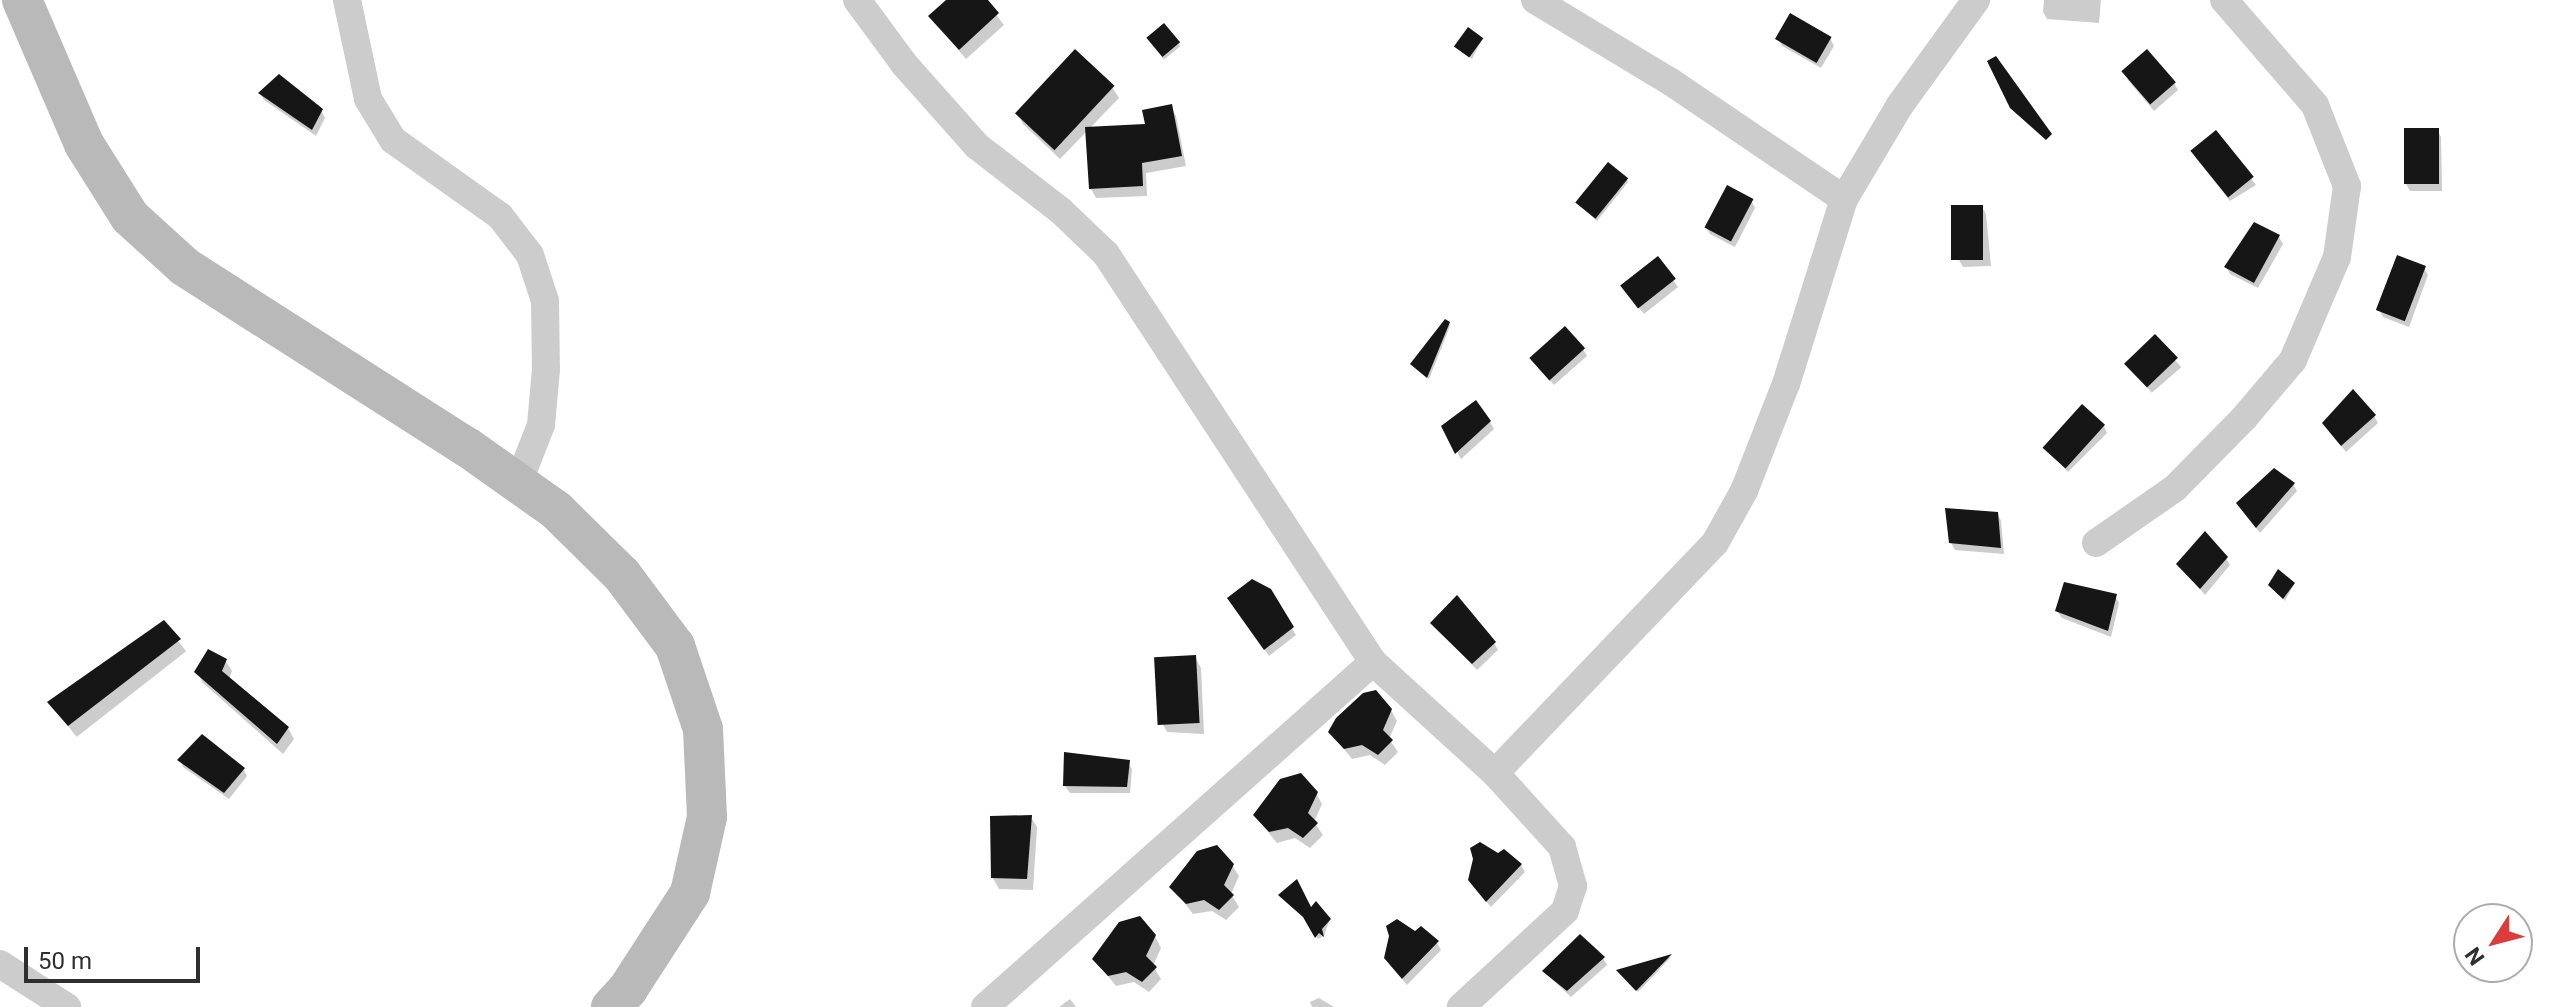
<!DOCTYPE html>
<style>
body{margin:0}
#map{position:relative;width:2557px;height:1007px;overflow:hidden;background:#fff;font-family:Roboto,sans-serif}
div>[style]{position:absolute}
.shadow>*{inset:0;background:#0003;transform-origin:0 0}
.building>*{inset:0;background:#161616;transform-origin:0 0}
.street>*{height:28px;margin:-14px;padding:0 14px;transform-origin:14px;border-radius:14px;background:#ccc}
.secondary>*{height:40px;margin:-20px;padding:0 20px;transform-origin:20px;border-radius:20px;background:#b9b9b9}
span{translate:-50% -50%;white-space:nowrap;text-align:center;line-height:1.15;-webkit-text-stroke:8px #fff;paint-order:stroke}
.north{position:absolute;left:2453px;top:903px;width:80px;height:80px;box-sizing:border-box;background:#fff;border:2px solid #acacac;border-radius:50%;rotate:234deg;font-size:22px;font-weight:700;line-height:32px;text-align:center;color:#2f2f2f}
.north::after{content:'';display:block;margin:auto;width:28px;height:36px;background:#dc3c3c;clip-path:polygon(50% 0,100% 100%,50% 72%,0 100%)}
.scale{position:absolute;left:24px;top:947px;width:176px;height:36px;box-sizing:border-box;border:4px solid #2f2f2f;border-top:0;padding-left:10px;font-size:24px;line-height:28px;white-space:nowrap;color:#2f2f2f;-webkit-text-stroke:6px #fff;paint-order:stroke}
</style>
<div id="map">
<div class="shadow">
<i style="clip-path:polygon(949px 0,985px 0,1004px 25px,966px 59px,931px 17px)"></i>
<i style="clip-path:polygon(2044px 0,2101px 0,2099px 23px,2047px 19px,2043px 12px)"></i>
<i style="left:1164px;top:26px;width:26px;height:21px;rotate:51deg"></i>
<i style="clip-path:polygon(1830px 38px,1834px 46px,1821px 68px,1782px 46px,1778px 39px)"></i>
<i style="clip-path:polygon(1482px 39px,1472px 59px,1457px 47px)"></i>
<i style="clip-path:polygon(2127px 79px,2174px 83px,2178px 90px,2154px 111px)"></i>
<i style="clip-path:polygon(1112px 87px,1119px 98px,1089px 129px,1147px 126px,1171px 107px,1176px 116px,1186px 166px,1146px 173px,1147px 196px,1096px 198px,1091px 189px,1087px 131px,1060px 159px,1023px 124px,1017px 113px)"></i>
<i style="clip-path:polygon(260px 94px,321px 110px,325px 118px,316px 136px,264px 100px)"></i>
<i style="clip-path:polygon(2437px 130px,2441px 137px,2442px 191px,2410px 191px,2406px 184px)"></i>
<i style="clip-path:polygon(2216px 133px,2256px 185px,2230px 201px,2196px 158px)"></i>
<i style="clip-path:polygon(1627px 179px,1628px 182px,1597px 221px,1577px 203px)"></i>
<i style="clip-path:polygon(1751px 200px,1755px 208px,1735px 247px,1710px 234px,1706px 227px)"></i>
<i style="clip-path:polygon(1982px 207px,1986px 214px,1991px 266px,1963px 267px,1959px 260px)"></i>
<i style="clip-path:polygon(2279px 237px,2283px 244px,2258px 288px,2230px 274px,2226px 267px)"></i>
<i style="clip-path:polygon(1658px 259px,1678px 287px,1644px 314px,1627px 293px)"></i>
<i style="clip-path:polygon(2424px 268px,2428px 275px,2409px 327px,2383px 317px,2379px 310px)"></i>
<i style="clip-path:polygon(1448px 323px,1450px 326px,1429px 379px,1412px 365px)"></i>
<i style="left:2155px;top:337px;width:40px;height:39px;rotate:49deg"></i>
<i style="clip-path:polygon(1583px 349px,1587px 356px,1554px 385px,1531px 358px)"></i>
<i style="clip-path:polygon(2374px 416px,2378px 423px,2346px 452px,2329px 431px)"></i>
<i style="clip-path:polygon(1490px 422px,1494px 429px,1461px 459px,1443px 427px)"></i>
<i style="clip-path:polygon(2104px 426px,2107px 433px,2068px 472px,2043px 446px)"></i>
<i style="clip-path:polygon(2293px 484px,2297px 491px,2260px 533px,2242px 510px)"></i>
<i style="clip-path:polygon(1997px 513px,2001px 521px,2004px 554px,1955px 550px,1951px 543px)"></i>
<i style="clip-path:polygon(2226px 558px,2230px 565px,2205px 595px,2179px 565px)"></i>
<i style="clip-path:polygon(2294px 584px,2285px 601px,2272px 588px)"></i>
<i style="clip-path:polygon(1269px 591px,1296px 635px,1269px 656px,1234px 605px)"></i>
<i style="clip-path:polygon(2115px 596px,2119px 603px,2111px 637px,2062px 618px,2057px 611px)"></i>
<i style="left:164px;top:623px;width:36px;height:139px;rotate:52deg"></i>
<i style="clip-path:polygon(1432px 623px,1494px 643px,1498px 650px,1477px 670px)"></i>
<i style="clip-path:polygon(1195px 657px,1201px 668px,1204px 734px,1167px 732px,1161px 721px)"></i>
<i style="clip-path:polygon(225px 660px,232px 671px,229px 679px,288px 728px,294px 739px,283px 754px,203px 683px,197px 672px)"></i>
<i style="clip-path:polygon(1391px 710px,1397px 721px,1389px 739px,1398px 752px,1385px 765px,1370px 755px,1352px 759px,1330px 732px)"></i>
<i style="clip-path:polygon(180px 760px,243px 769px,247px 776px,229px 799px,183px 767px)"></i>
<i style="clip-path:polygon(1128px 762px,1132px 769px,1130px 793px,1070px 793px,1065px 786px)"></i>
<i style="clip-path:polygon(1316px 793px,1322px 804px,1314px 822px,1323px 835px,1310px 848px,1295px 838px,1277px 843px,1255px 816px)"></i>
<i style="clip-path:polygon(1031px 817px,1037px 827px,1033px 890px,999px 889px,993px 878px)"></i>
<i style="clip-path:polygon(1232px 865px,1239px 876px,1231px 894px,1239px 907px,1226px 920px,1212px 911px,1193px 914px,1172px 887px)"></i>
<i style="clip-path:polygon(1521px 865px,1525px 872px,1491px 907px,1474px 887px)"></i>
<i style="clip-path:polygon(1282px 898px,1329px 921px,1324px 936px,1318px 939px,1307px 920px)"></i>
<i style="clip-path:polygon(1155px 936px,1161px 948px,1153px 966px,1161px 979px,1149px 992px,1134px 982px,1116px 986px,1094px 959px)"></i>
<i style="clip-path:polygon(1437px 943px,1441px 950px,1407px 985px,1391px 965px)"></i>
<i style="clip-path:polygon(1671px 957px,1638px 992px,1620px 972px)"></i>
<i style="clip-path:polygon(1603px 958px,1607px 965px,1571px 997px,1544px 972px)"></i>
<i style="clip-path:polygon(1319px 998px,1334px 1007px,1312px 1007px,1310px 1002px)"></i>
<i style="clip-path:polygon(1070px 999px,1076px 1007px,1059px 1007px)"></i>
</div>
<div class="building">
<i style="clip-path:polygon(946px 0,988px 0,999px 13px,959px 50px,928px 16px)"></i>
<i style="left:1790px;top:13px;width:48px;height:30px;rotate:30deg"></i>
<i style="left:1164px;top:23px;width:25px;height:23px;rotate:50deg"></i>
<i style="left:1468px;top:27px;width:19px;height:24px;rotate:36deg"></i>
<i style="left:1075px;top:49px;width:54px;height:88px;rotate:43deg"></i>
<i style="left:2147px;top:49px;width:44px;height:34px;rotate:49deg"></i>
<i style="clip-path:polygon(1996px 56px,2052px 134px,2046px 140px,2010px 108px,1987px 61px)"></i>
<i style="clip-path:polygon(279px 74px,323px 109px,312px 130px,258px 93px)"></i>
<i style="clip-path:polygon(1172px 104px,1182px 156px,1142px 163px,1143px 186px,1089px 189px,1085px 127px,1145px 124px,1142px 110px)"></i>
<i style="left:2404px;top:128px;width:35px;height:56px"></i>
<i style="left:2216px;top:130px;width:60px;height:33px;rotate:51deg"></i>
<i style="left:1608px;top:162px;width:26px;height:52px;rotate:39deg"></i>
<i style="left:1727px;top:185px;width:30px;height:48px;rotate:28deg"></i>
<i style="left:1951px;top:205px;width:32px;height:55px"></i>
<i style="clip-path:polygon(2254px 222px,2280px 235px,2254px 283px,2224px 267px)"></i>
<i style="left:2397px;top:255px;width:31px;height:59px;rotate:21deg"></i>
<i style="left:1658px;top:256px;width:29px;height:48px;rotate:52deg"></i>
<i style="clip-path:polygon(1445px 319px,1450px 322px,1427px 378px,1410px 364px)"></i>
<i style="left:1565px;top:326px;width:30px;height:48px;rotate:48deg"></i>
<i style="left:2155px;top:334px;width:33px;height:43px;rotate:46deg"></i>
<i style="clip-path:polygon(2353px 389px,2376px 415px,2341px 446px,2322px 423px)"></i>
<i style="clip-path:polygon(1476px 400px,1491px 421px,1455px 454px,1441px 426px)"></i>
<i style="left:2082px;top:404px;width:31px;height:59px;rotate:42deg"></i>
<i style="clip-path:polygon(2274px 468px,2295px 483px,2256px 528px,2236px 503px)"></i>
<i style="clip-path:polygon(1945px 508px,1998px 512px,2001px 548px,1949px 543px)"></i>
<i style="clip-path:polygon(2205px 531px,2228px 557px,2200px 589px,2176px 564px)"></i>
<i style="clip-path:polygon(2278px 569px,2295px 583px,2283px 599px,2268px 585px)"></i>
<i style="clip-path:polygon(1252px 579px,1271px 589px,1294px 627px,1264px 650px,1227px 598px)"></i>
<i style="clip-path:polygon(2064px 582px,2117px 594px,2108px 631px,2055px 611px)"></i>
<i style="clip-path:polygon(1457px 595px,1496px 642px,1472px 664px,1430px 623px)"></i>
<i style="clip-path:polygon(164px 620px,181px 639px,68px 726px,47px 702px)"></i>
<i style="clip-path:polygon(208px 649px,227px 659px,222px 671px,289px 727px,277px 744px,194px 672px)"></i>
<i style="left:1196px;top:655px;width:68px;height:42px;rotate:87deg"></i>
<i style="clip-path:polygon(1376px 690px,1392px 709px,1383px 730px,1393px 740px,1378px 755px,1362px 745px,1344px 749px,1328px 732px,1336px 718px,1363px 693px)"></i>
<i style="clip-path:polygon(202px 734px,245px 768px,224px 793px,177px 760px)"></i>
<i style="clip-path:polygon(1064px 752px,1130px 760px,1127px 787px,1063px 786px)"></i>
<i style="clip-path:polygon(1301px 773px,1318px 792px,1308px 813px,1318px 823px,1303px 838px,1288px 828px,1269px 832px,1253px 815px,1280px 779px)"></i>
<i style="clip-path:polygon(1032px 815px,1027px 879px,991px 878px,990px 816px)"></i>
<i style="clip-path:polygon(1480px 842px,1498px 853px,1504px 849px,1522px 864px,1486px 902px,1468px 880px,1473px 859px,1470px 848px)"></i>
<i style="clip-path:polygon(1217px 845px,1234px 864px,1224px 885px,1234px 895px,1219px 910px,1204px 900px,1186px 904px,1169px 887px,1197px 851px)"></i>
<i style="clip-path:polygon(1297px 879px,1311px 907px,1316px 901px,1331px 919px,1322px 929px,1324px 937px,1319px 933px,1315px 938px,1303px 917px,1278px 895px)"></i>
<i style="clip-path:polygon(1140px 916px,1156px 935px,1146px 956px,1157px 967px,1142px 982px,1126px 972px,1108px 976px,1092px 959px,1119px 922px)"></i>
<i style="clip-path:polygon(1397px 919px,1415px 931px,1421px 926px,1439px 941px,1402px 979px,1384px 958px,1389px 936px,1386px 926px)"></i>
<i style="clip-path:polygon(1580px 934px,1605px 957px,1567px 991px,1542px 971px)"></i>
<i style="clip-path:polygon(1672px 954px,1636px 991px,1616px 970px)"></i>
</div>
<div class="street">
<i style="left:347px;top:0;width:101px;rotate:78deg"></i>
<i style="left:368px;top:99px;width:48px;rotate:58.6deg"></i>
<i style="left:393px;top:140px;width:131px;rotate:35.4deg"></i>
<i style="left:500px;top:216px;width:49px;rotate:52.4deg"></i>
<i style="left:530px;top:255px;width:48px;rotate:71.9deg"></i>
<i style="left:545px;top:301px;width:68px;rotate:89.2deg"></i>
<i style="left:546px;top:369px;width:56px;rotate:95.1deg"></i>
<i style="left:541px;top:425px;width:60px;rotate:111.4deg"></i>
<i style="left:857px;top:0;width:81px;rotate:53.6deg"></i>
<i style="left:905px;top:65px;width:108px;rotate:48.4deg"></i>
<i style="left:977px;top:146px;width:106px;rotate:37.7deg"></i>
<i style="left:1061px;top:211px;width:62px;rotate:43.7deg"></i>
<i style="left:1106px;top:254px;width:488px;rotate:56.8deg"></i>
<i style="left:1535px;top:0;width:159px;rotate:31.1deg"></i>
<i style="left:1671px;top:82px;width:209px;rotate:34.1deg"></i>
<i style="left:2096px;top:543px;width:96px;rotate:-34.8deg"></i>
<i style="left:2175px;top:488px;width:98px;rotate:-45.4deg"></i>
<i style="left:2244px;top:418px;width:76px;rotate:-49.8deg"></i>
<i style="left:2293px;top:360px;width:112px;rotate:-66.9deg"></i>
<i style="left:2337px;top:257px;width:72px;rotate:-82deg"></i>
<i style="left:2347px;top:186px;width:87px;rotate:-111.6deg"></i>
<i style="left:2315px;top:105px;width:139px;rotate:-130.9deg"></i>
<i style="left:1495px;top:773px;width:318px;rotate:-46.3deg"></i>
<i style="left:1715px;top:543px;width:60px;rotate:-60.9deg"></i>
<i style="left:1744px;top:491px;width:115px;rotate:-68.6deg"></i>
<i style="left:1786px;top:384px;width:194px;rotate:-72.6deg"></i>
<i style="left:1844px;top:199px;width:109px;rotate:-59.2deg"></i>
<i style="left:1900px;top:105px;width:130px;rotate:-54.1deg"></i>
<i style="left:0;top:964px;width:80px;rotate:32.7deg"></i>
<i style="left:985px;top:1007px;width:519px;rotate:-41.64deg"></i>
<i style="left:1373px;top:662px;width:165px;rotate:42.3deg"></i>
<i style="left:1495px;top:773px;width:100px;rotate:47.8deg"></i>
<i style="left:1562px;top:847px;width:41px;rotate:74.2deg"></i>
<i style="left:1573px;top:886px;width:26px;rotate:108deg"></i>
<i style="left:1565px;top:911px;width:142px;rotate:137.3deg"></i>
</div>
<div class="secondary">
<i style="left:22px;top:0;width:157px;rotate:66.7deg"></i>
<i style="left:84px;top:144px;width:86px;rotate:57.8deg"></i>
<i style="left:130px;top:217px;width:74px;rotate:42.3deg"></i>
<i style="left:185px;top:267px;width:335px;rotate:32.6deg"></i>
<i style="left:467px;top:447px;width:109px;rotate:35.3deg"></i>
<i style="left:556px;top:510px;width:93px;rotate:44.6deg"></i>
<i style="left:622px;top:575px;width:89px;rotate:53.3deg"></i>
<i style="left:675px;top:646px;width:88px;rotate:71.4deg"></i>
<i style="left:703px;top:729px;width:88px;rotate:87.4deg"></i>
<i style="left:707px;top:817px;width:78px;rotate:102.6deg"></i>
<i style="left:690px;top:893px;width:114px;rotate:122.9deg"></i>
<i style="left:628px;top:989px;width:25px;rotate:133deg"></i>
</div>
<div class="north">N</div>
<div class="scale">50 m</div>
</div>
